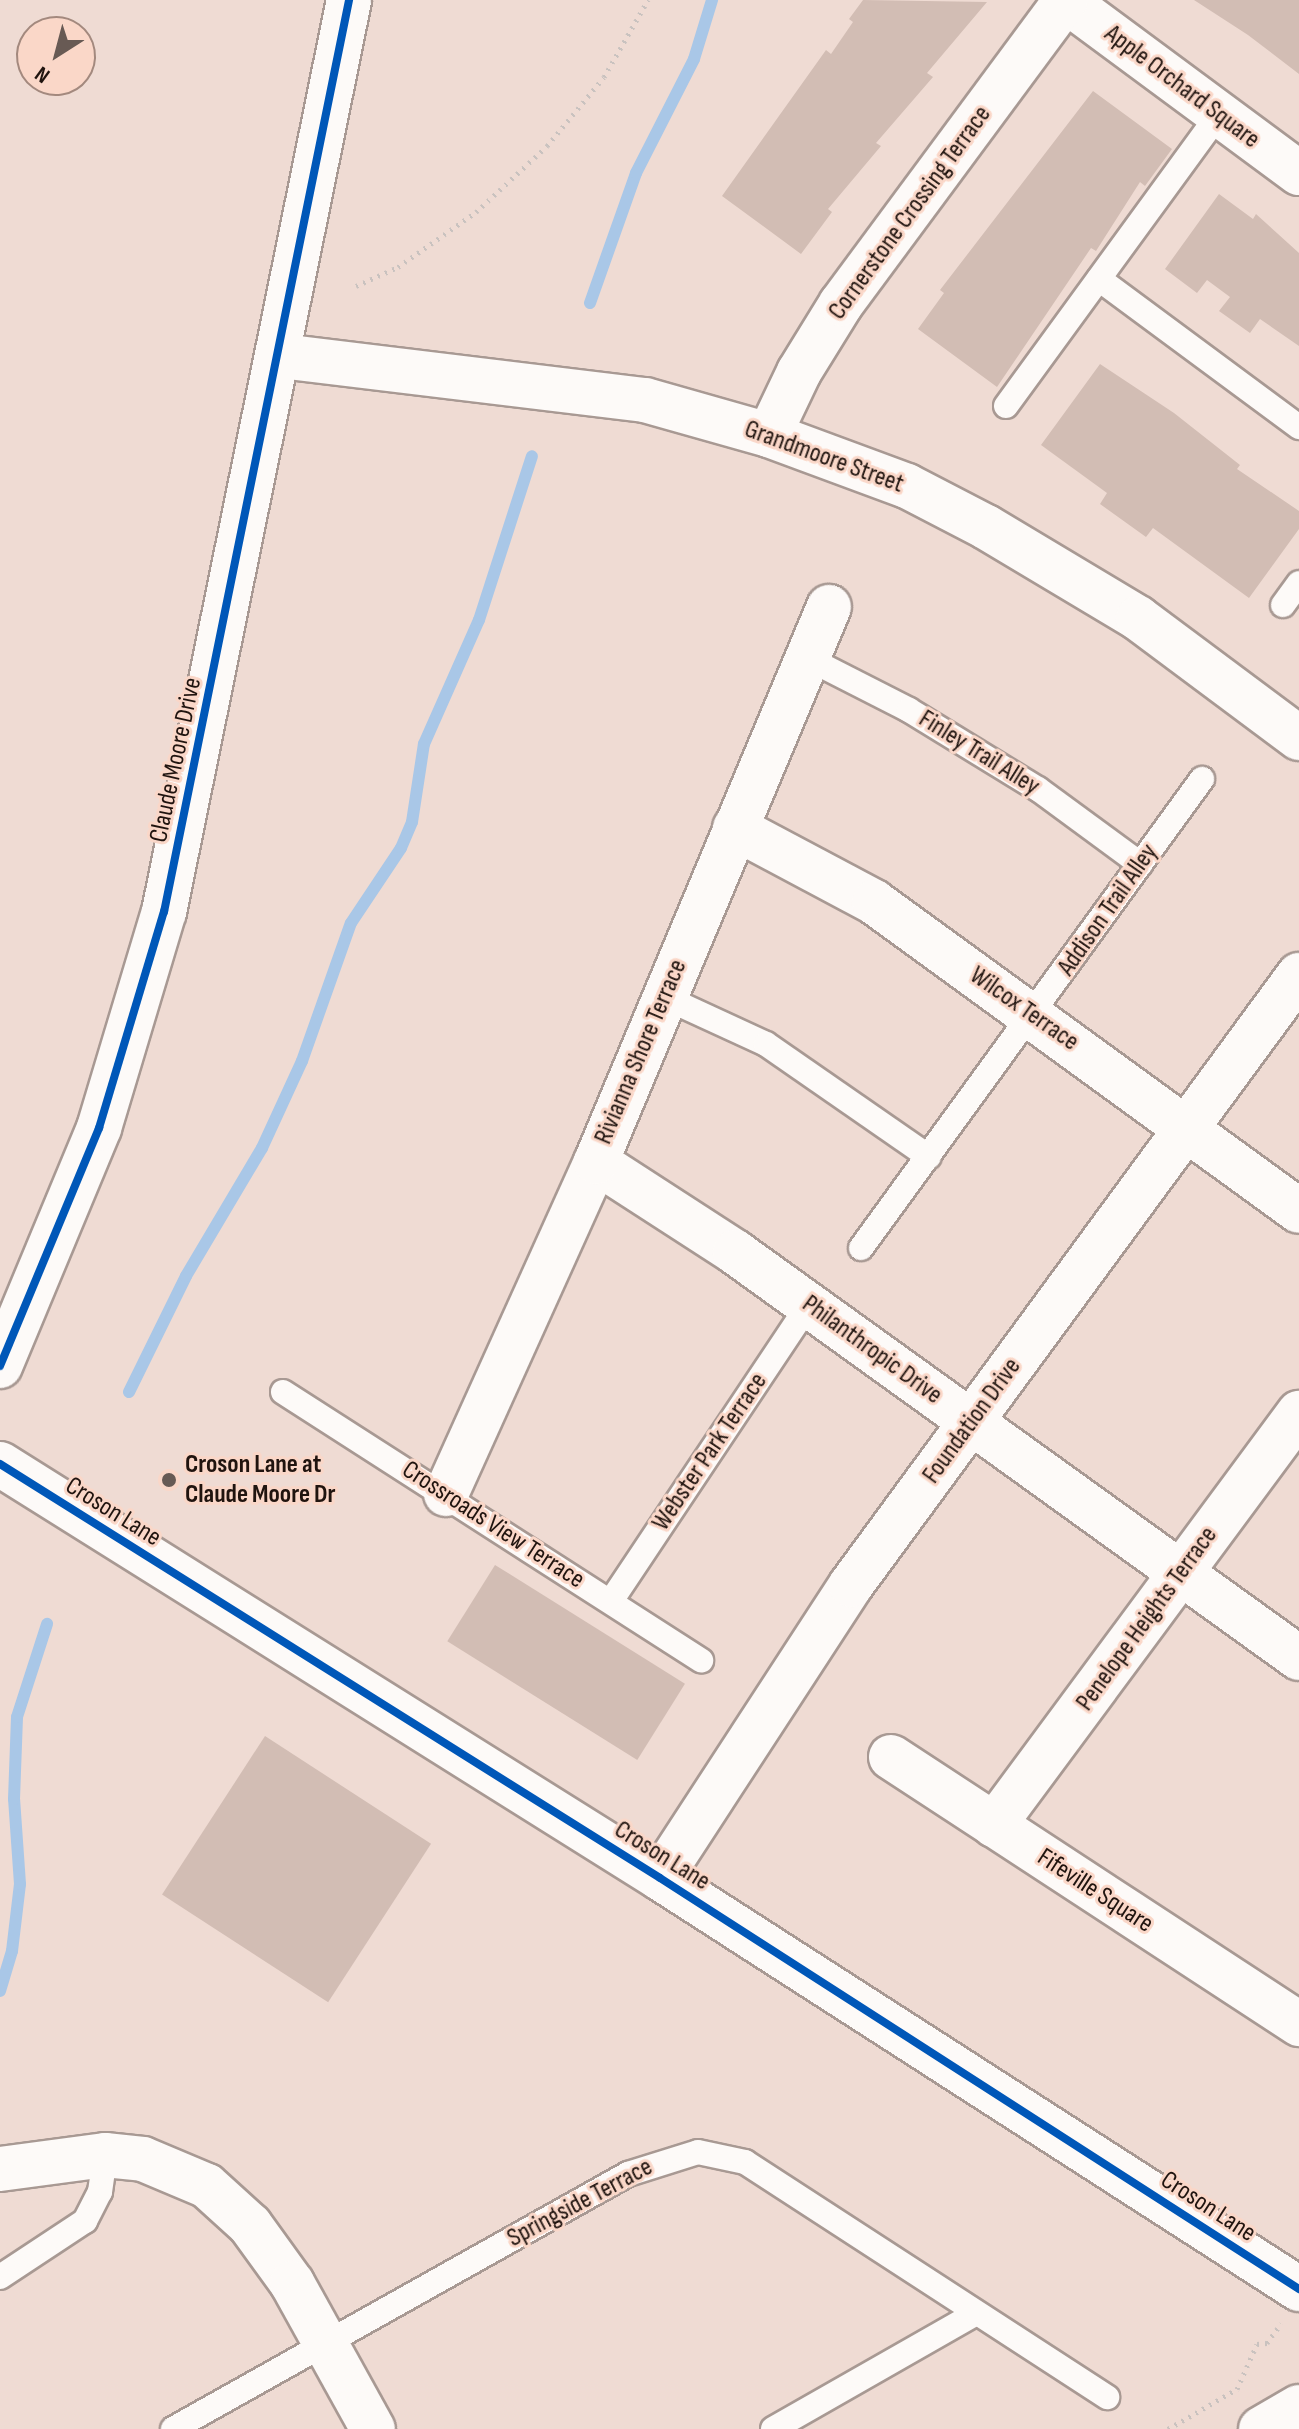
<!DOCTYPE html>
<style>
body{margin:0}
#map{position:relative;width:1299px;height:2429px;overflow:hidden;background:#efdbd3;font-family:"Sofia Sans Condensed",sans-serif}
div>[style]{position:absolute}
.stream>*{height:12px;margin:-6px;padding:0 6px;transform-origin:6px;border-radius:6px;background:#a9c7e7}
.building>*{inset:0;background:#d2bdb4;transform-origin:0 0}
.path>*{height:5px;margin-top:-2.5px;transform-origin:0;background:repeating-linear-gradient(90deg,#c9c2bf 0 2px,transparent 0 8px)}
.roads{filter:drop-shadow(2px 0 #a89993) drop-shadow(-2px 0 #a89993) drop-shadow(0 2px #a89993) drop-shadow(0 -2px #a89993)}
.service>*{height:24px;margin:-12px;padding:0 12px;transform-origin:12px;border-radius:12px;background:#fdfaf8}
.minor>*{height:44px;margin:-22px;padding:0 22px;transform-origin:22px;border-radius:22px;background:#fdfaf8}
.tertiary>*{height:44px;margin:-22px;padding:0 22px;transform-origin:22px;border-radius:22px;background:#fdfaf8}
.cycleway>*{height:8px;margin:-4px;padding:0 4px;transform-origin:4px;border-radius:4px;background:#0057b8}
.dots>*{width:22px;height:22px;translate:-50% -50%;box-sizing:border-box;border:4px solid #fad7c8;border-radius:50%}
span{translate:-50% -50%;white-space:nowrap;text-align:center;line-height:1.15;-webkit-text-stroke:6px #fad7c8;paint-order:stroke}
.street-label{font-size:26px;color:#20140f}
.poi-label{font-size:26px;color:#20140f;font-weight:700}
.left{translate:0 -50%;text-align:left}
.north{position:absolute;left:16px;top:16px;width:80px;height:80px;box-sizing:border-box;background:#fad7c8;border:2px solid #a3897e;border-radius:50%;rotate:216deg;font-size:22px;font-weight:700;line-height:32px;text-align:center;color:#20140f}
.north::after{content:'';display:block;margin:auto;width:28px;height:36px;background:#685a54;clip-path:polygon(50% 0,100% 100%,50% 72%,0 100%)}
</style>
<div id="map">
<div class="stream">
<i style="left:590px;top:303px;width:138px;rotate:-70.5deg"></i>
<i style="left:636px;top:173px;width:128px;rotate:-63deg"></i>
<i style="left:694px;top:59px;width:62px;rotate:-73deg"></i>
<i style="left:129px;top:1392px;width:129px;rotate:-63.8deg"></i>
<i style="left:186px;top:1276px;width:149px;rotate:-59.3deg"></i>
<i style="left:262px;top:1148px;width:96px;rotate:-65.3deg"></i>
<i style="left:302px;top:1061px;width:146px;rotate:-70.5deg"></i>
<i style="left:351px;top:923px;width:90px;rotate:-56.3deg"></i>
<i style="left:401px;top:848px;width:28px;rotate:-67deg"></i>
<i style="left:412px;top:822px;width:79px;rotate:-81.3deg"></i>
<i style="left:424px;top:744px;width:136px;rotate:-66.1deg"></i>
<i style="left:479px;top:620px;width:172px;rotate:-72.1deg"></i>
<i style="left:0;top:1991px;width:42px;rotate:-73.3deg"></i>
<i style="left:12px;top:1951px;width:67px;rotate:-83.2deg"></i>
<i style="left:20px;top:1884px;width:85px;rotate:-94deg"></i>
<i style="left:14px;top:1799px;width:82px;rotate:-87.9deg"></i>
<i style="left:17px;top:1717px;width:98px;rotate:-72.1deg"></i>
</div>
<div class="building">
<i style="clip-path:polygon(863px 0,987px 2px,927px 73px,933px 77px,876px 143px,881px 146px,828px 209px,832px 212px,801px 254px,722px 196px,826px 50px,831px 54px,853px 22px,849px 19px)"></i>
<i style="clip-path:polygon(1194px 0,1299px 0,1299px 74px,1248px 35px)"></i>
<i style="clip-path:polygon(1093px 91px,1172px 149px,1145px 186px,1140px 182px,1096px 251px,1091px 248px,997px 387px,918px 329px,944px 293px,940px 290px)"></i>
<i style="clip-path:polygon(1219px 194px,1253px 219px,1256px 214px,1299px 253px,1299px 346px,1260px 319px,1250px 333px,1219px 311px,1230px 297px,1207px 280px,1197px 293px,1165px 269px)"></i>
<i style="clip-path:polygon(1100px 364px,1174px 413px,1240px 465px,1237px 469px,1299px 511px,1299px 529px,1249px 598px,1153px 528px,1146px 537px,1100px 504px,1107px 493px,1041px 445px)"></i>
<i style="left:495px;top:1565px;width:224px;height:90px;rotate:32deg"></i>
<i style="left:265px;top:1736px;width:198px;height:189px;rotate:33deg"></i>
</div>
<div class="path">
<i style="left:356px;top:286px;width:46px;rotate:-24.3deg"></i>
<i style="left:398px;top:267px;width:95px;rotate:-35.2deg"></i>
<i style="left:476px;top:212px;width:97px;rotate:-42.9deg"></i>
<i style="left:547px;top:146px;width:89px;rotate:-50.4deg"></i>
<i style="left:604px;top:77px;width:89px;rotate:-60.3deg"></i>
<i style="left:1168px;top:2429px;width:80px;rotate:-30.1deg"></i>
<i style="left:1237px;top:2389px;width:49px;rotate:-66deg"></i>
<i style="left:1257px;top:2344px;width:10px;rotate:-6deg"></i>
<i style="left:1267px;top:2343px;width:24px;rotate:-54deg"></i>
</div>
<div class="roads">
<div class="service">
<i style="left:1099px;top:279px;width:249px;rotate:36.5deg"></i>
<i style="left:1006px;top:406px;width:361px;rotate:-53.9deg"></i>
<i style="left:1283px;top:605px;width:27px;rotate:-54deg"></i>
<i style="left:809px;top:659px;width:112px;rotate:27deg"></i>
<i style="left:909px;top:710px;width:151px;rotate:31.5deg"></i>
<i style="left:1038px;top:789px;width:127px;rotate:36.3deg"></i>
<i style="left:664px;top:997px;width:112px;rotate:24.7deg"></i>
<i style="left:766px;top:1044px;width:198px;rotate:34.7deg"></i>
<i style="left:861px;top:1248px;width:580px;rotate:-53.98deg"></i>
<i style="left:283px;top:1392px;width:497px;rotate:32.7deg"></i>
<i style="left:611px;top:1601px;width:357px;rotate:-56.3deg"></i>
<i style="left:0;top:2277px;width:102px;rotate:-33.4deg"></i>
<i style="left:85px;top:2221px;width:33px;rotate:-63deg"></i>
<i style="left:100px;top:2192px;width:37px;rotate:-82deg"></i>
<i style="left:173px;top:2429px;width:522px;rotate:-29.27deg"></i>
<i style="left:628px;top:2174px;width:73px;rotate:-17.4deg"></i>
<i style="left:698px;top:2152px;width:48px;rotate:12deg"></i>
<i style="left:745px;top:2162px;width:432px;rotate:33deg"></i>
<i style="left:773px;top:2429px;width:232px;rotate:-29.7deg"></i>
</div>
<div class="minor">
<i style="left:1065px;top:0;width:291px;rotate:36.5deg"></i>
<i style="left:281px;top:356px;width:367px;rotate:6.9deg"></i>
<i style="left:645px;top:400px;width:129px;rotate:15.8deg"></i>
<i style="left:769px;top:435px;width:147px;rotate:20.3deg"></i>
<i style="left:907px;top:486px;width:89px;rotate:27.4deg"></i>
<i style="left:986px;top:527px;width:177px;rotate:30.9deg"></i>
<i style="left:1138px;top:618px;width:201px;rotate:36.7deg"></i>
<i style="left:769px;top:435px;width:70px;rotate:-64.5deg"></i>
<i style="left:799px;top:372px;width:80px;rotate:-58.3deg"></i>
<i style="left:841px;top:304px;width:378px;rotate:-53.5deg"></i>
<i style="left:735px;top:828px;width:157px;rotate:28deg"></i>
<i style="left:874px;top:902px;width:525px;rotate:36.02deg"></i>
<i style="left:596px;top:1162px;width:166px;rotate:32.9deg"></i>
<i style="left:735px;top:1252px;width:695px;rotate:35.75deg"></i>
<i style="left:446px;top:1494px;width:364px;rotate:-65.7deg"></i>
<i style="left:596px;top:1162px;width:602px;rotate:-67.23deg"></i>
<i style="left:891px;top:1757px;width:488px;rotate:33.2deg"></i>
<i style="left:994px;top:1825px;width:513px;rotate:-53.49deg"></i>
<i style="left:660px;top:1878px;width:350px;rotate:-56.9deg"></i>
<i style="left:851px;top:1585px;width:757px;rotate:-53.71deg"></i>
<i style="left:0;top:2169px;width:106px;rotate:-7.6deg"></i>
<i style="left:105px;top:2155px;width:38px;rotate:6deg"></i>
<i style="left:143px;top:2159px;width:69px;rotate:22.9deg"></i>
<i style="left:207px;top:2186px;width:58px;rotate:42.2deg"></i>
<i style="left:250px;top:2225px;width:72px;rotate:54.1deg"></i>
<i style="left:292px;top:2283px;width:167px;rotate:61deg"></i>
</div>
<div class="tertiary">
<i style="left:0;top:1366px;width:258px;rotate:-67.4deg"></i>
<i style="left:99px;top:1128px;width:226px;rotate:-73.3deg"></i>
<i style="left:164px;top:912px;width:931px;rotate:-78.53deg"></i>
<i style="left:0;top:1464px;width:779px;rotate:32.1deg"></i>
<i style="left:660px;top:1878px;width:760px;rotate:32.75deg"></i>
<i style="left:1261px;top:2429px;width:44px;rotate:-30.1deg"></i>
</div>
</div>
<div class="cycleway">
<i style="left:0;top:1366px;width:258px;rotate:-67.4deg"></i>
<i style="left:99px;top:1128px;width:226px;rotate:-73.3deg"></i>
<i style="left:164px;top:912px;width:931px;rotate:-78.53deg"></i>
<i style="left:0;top:1464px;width:779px;rotate:32.1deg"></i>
<i style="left:660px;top:1878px;width:760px;rotate:32.75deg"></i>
</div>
<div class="dots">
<i style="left:169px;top:1480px;background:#685a54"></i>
</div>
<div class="street-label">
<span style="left:1182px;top:87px;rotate:37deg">Apple Orchard Square</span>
<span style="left:910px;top:213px;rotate:-54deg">Cornerstone Crossing Terrace</span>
<span style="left:824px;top:457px;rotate:20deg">Grandmoore Street</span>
<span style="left:979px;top:753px;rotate:32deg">Finley Trail Alley</span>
<span style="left:176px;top:760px;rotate:-78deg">Claude Moore Drive</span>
<span style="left:1108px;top:910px;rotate:-55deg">Addison Trail Alley</span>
<span style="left:1024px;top:1009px;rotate:35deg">Wilcox Terrace</span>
<span style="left:641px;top:1052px;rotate:-67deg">Rivianna Shore Terrace</span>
<span style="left:872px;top:1350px;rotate:36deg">Philanthropic Drive</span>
<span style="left:972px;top:1421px;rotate:-54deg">Foundation Drive</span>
<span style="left:710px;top:1452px;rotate:-56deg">Webster Park Terrace</span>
<span style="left:113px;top:1512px;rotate:32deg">Croson Lane</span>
<span style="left:493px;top:1525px;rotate:33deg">Crossroads View Terrace</span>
<span style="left:1147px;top:1619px;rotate:-54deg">Penelope Heights Terrace</span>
<span style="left:662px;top:1856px;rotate:32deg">Croson Lane</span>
<span style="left:1095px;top:1891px;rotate:33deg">Fifeville Square</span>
<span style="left:580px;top:2203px;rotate:-28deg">Springside Terrace</span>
<span style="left:1208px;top:2207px;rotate:33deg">Croson Lane</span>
</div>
<div class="poi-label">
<span class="left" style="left:185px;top:1480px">Croson Lane at<br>Claude Moore Dr</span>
</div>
<div class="north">N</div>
</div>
